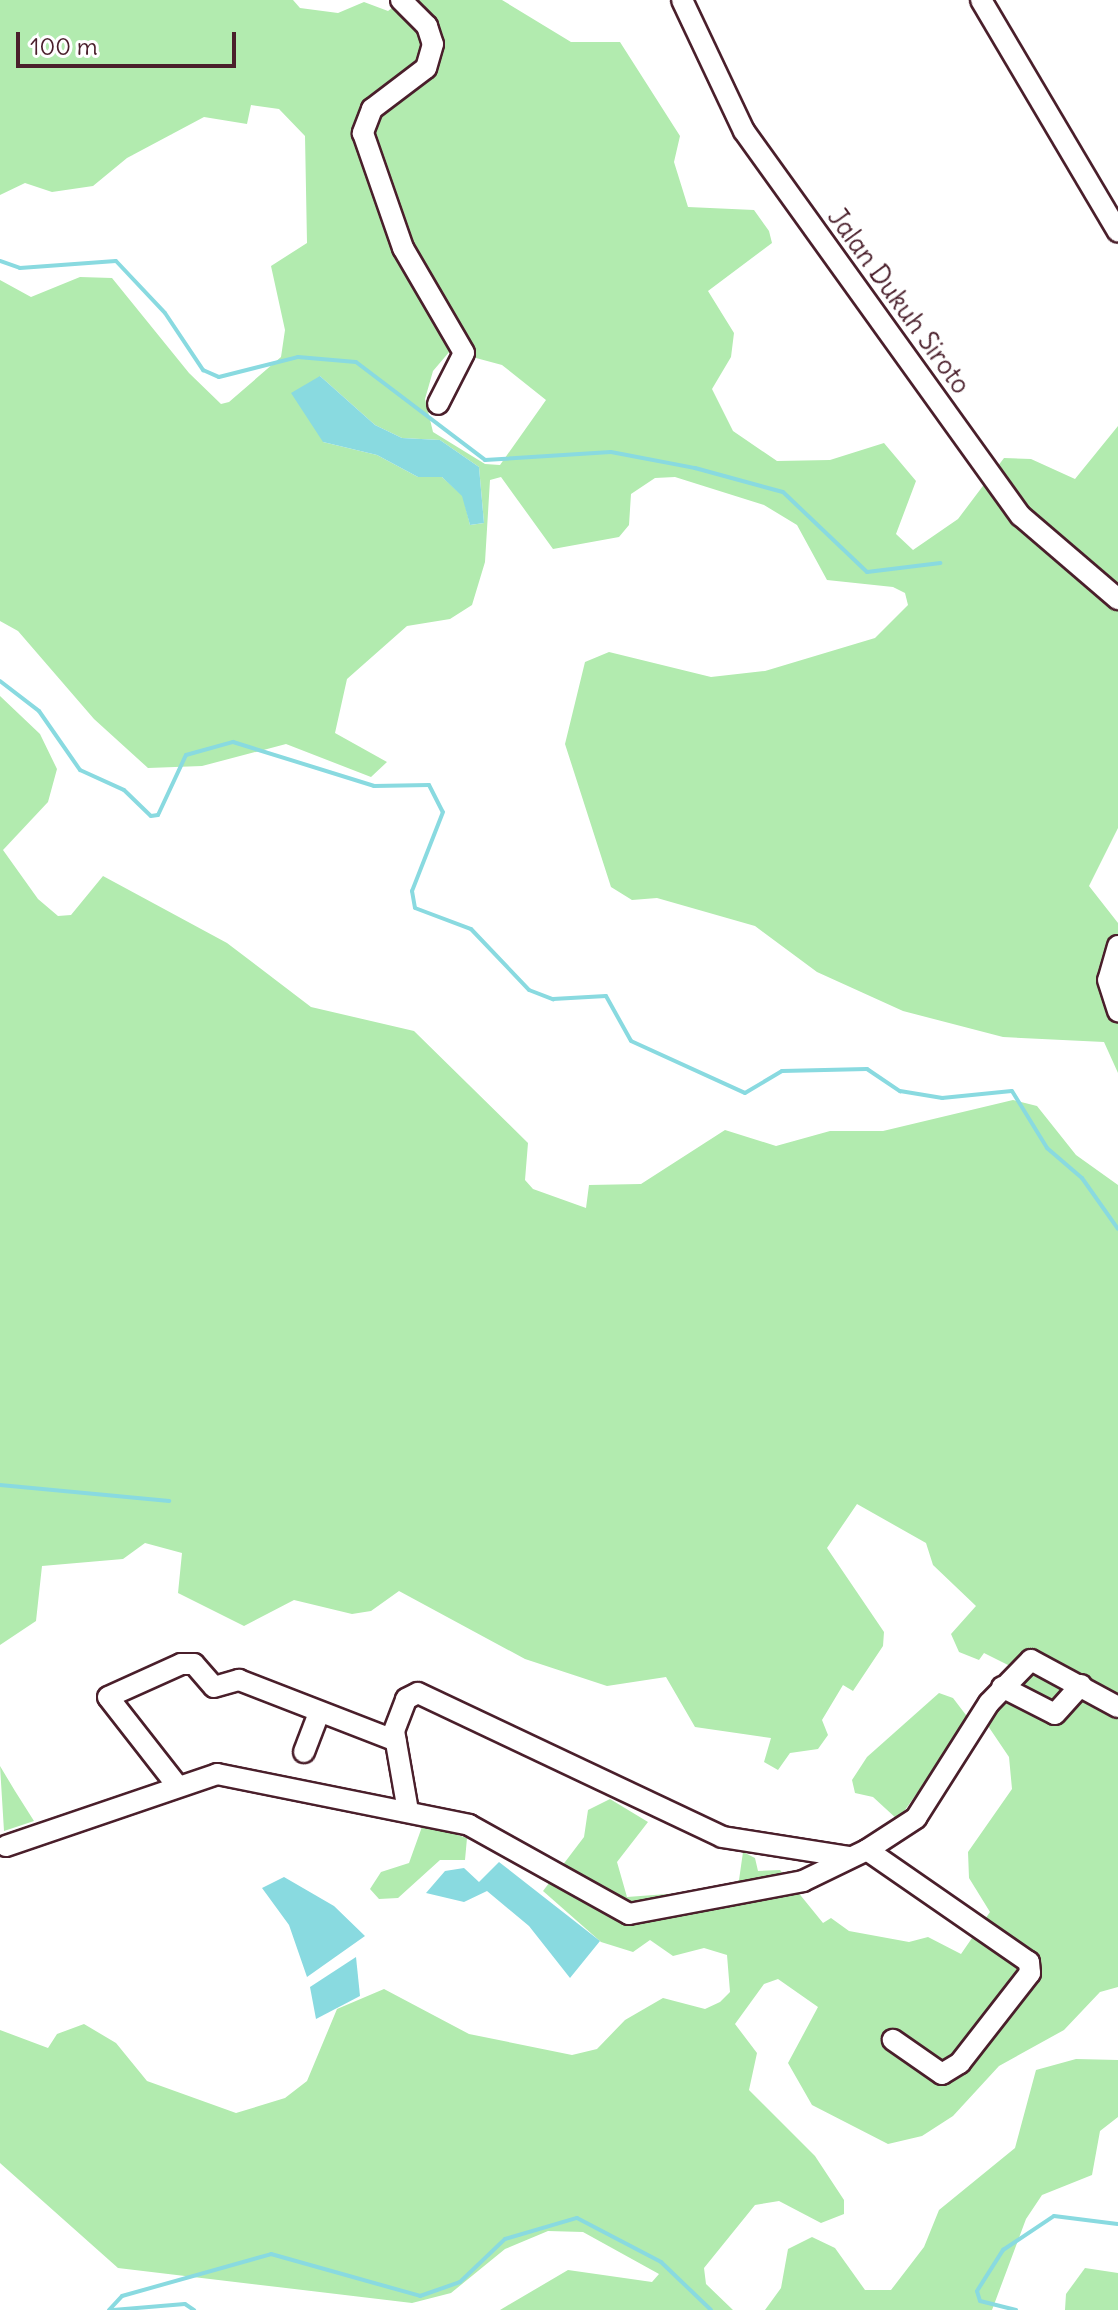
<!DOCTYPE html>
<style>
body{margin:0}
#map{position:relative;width:1118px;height:2310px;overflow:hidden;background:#fff;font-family:Delius,sans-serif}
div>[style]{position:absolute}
.green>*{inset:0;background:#b2ebaf}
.water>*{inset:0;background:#89dae0}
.stream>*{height:4px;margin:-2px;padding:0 2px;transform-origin:2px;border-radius:2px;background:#89dae0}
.roads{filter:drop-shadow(2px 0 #4a1f2b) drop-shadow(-2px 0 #4a1f2b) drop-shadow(0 2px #4a1f2b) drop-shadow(0 -2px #4a1f2b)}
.minor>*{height:20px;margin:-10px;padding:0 10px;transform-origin:10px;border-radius:10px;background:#fff}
span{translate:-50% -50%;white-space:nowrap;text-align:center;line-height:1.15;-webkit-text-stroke:7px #fff;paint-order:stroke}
.street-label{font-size:26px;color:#4a1f2b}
.scale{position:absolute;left:16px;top:32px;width:220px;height:36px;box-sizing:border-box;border:4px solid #4a1f2b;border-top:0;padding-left:10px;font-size:24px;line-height:28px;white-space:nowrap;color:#4a1f2b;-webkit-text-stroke:6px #fff;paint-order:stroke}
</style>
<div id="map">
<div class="green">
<i style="clip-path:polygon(evenodd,0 0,293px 0,300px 8px,338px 13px,364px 2px,388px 11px,402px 0,502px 0,571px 42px,620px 42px,680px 136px,674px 162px,688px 207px,754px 210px,769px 231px,772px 243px,708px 291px,734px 333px,731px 357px,712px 389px,733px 431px,777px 461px,830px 460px,884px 443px,916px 481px,896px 534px,913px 550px,958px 519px,1004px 458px,1031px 459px,1075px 479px,1118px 426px,1118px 828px,1089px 886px,1118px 923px,1118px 1073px,1104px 1042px,1003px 1037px,903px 1011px,817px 972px,755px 926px,657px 898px,632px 900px,611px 887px,565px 744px,585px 662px,609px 652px,711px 677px,765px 671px,875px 638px,908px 605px,905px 593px,893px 587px,827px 580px,797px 525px,764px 505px,675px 477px,655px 478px,631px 494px,629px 525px,619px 537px,553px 549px,501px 477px,490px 480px,485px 562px,472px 605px,450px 619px,407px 626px,347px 679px,335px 733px,387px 762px,371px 777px,286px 744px,202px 766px,148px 768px,94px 719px,18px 631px,0 621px,0 280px,31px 297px,80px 277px,112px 278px,189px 373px,221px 404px,229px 402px,281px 357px,285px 330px,271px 266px,307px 243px,305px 136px,279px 109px,251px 105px,247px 124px,204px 117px,127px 158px,93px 186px,52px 192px,25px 183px,0 195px,0 0,450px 351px,502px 365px,546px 400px,500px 465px,485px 464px,433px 432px,425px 399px,433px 371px,450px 351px,0 0,320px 376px,375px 425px,402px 438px,440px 440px,479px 467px,484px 523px,470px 525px,463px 496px,442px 477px,418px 477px,377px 455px,323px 442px,320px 376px)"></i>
<i style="clip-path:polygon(0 696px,40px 734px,57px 769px,48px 802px,3px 850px,38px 899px,58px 916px,71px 915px,103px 876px,227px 943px,311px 1007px,414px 1031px,528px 1143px,525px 1180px,533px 1189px,586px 1208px,589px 1185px,641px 1184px,725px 1130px,776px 1146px,830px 1131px,883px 1131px,1013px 1100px,1037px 1106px,1076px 1155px,1118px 1185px,1118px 1987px,1100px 1992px,1064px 2030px,999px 2066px,953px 2116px,922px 2136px,888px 2144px,812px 2105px,788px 2063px,818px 2007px,778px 1979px,764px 1984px,735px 2024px,757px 2053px,749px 2090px,815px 2156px,844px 2200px,844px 2214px,821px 2223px,779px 2201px,755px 2205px,704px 2268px,706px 2284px,733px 2310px,500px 2310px,568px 2270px,652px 2282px,659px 2274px,583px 2232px,548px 2231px,505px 2249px,451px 2293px,412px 2303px,118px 2268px,0 2163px,0 2030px,48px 2048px,57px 2034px,84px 2024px,116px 2043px,147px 2081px,236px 2113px,285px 2098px,307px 2081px,337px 2009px,384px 1989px,469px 2034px,572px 2055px,597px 2049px,625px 2020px,663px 1998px,705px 2009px,720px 2002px,730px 1992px,727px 1955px,704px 1948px,673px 1956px,650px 1940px,633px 1952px,601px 1942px,543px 1891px,584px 1837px,588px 1810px,610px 1799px,648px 1822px,617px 1862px,627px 1897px,721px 1890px,739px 1880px,743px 1852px,755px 1858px,758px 1871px,780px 1870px,823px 1923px,831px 1918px,849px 1931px,909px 1942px,928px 1937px,961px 1954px,990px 1912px,969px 1878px,968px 1852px,1012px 1789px,1009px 1757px,986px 1723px,1010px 1666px,984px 1653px,979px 1660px,959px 1652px,951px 1634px,976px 1606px,933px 1565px,926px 1543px,857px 1504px,827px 1548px,884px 1632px,883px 1646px,853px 1691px,843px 1685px,822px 1720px,828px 1735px,818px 1749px,790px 1753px,778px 1770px,764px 1762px,771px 1738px,695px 1727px,666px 1677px,607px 1686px,525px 1659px,399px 1591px,371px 1611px,352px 1614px,294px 1600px,244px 1626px,178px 1593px,182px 1553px,145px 1543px,123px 1559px,42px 1566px,36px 1621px,0 1645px)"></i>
<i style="clip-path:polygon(939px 1693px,953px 1698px,969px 1719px,898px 1820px,873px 1797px,855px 1793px,852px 1780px,867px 1757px)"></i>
<i style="clip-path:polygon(0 1766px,15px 1791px,34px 1821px,4px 1831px)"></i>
<i style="clip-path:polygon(423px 1824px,467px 1838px,465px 1860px,440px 1860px,398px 1898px,379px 1899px,370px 1889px,381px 1872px,409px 1863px)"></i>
<i style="clip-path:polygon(1076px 2059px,1118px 2060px,1118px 2117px,1100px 2131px,1092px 2175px,1042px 2195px,1026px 2219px,992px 2310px,765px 2310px,781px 2288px,788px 2249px,812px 2237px,835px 2248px,865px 2290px,891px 2290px,924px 2247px,939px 2210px,1015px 2148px,1036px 2070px)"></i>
<i style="clip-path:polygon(1085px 2268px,1118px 2273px,1118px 2310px,1065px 2310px,1066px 2294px)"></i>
</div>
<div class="water">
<i style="clip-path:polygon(320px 376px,375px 425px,402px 438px,440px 440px,479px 467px,484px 523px,470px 525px,462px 496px,442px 477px,418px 477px,377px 455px,323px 442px,291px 393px)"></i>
<i style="clip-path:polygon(499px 1862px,600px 1941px,570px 1978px,529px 1926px,487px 1891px,464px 1902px,426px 1893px,445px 1871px,464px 1868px,479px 1882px)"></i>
<i style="clip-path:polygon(284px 1877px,334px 1906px,365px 1936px,307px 1977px,289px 1925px,262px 1888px)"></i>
<i style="clip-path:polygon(356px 1957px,360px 1996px,316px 2019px,310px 1987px)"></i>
</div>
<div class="stream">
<i style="left:0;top:261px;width:21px;rotate:19deg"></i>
<i style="left:20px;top:268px;width:96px;rotate:-4.2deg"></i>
<i style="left:116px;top:261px;width:71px;rotate:46.7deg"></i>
<i style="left:165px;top:313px;width:69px;rotate:56.3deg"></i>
<i style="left:203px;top:370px;width:17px;rotate:24deg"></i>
<i style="left:219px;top:377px;width:81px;rotate:-14.2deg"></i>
<i style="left:298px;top:357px;width:58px;rotate:4.9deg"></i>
<i style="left:356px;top:362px;width:162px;rotate:37.2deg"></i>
<i style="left:485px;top:460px;width:126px;rotate:-3.6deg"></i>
<i style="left:611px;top:452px;width:86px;rotate:10.8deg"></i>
<i style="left:695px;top:468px;width:91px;rotate:15.3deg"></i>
<i style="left:783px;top:492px;width:116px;rotate:43.6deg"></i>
<i style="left:867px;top:572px;width:74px;rotate:-7deg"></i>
<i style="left:0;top:681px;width:49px;rotate:37.6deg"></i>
<i style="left:39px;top:711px;width:72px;rotate:55.2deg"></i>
<i style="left:80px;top:770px;width:48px;rotate:24.4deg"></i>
<i style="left:124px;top:790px;width:37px;rotate:44deg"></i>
<i style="left:151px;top:816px;width:7px;rotate:-8deg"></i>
<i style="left:158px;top:815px;width:66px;rotate:-65deg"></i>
<i style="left:186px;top:755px;width:49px;rotate:-15.5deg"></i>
<i style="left:233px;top:742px;width:148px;rotate:17.3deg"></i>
<i style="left:374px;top:786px;width:55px;rotate:-1deg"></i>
<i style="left:429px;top:785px;width:30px;rotate:63deg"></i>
<i style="left:443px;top:812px;width:85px;rotate:111.4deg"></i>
<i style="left:412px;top:891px;width:17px;rotate:80deg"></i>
<i style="left:415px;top:908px;width:60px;rotate:20.6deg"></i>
<i style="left:471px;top:929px;width:84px;rotate:46.4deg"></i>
<i style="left:529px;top:990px;width:26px;rotate:21deg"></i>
<i style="left:553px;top:999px;width:53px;rotate:-3.2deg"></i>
<i style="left:606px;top:996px;width:51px;rotate:60.9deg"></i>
<i style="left:631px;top:1041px;width:125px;rotate:24.5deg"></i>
<i style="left:745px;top:1093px;width:43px;rotate:-30.7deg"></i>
<i style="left:782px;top:1071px;width:85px;rotate:-1.3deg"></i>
<i style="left:867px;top:1069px;width:40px;rotate:34deg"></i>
<i style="left:900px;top:1091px;width:43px;rotate:9.5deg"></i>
<i style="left:942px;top:1098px;width:70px;rotate:-5.7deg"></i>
<i style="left:1012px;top:1091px;width:67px;rotate:58.4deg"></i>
<i style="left:1047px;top:1148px;width:46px;rotate:40.6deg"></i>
<i style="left:1082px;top:1178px;width:62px;rotate:54.8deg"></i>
<i style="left:0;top:1485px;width:170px;rotate:5.4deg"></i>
<i style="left:109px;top:2310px;width:19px;rotate:-47deg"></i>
<i style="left:122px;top:2296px;width:155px;rotate:-15.7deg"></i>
<i style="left:271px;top:2254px;width:155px;rotate:15.7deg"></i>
<i style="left:420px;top:2296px;width:42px;rotate:-19.3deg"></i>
<i style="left:460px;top:2282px;width:62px;rotate:-43.7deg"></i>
<i style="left:505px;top:2239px;width:75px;rotate:-16.3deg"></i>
<i style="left:577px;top:2218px;width:95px;rotate:27.6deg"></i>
<i style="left:661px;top:2262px;width:69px;rotate:43.8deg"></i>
<i style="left:113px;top:2310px;width:72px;rotate:-4.8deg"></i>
<i style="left:185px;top:2304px;width:11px;rotate:34deg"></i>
<i style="left:1016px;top:2310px;width:37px;rotate:-166deg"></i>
<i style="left:980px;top:2301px;width:10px;rotate:-107deg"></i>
<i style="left:977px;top:2291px;width:49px;rotate:-57.6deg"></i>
<i style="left:1003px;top:2250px;width:61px;rotate:-33.7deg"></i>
<i style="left:1054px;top:2216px;width:64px;rotate:7.1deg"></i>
</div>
<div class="roads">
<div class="minor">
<i style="left:401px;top:0;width:37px;rotate:45deg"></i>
<i style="left:427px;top:26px;width:19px;rotate:72deg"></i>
<i style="left:433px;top:44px;width:25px;rotate:106deg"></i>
<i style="left:426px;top:68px;width:68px;rotate:142.8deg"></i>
<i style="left:372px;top:109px;width:26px;rotate:111deg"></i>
<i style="left:363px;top:133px;width:122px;rotate:70.8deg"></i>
<i style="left:403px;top:248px;width:121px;rotate:59.8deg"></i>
<i style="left:464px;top:353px;width:57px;rotate:117deg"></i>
<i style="left:682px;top:0;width:145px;rotate:64.7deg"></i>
<i style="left:744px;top:131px;width:474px;rotate:54.3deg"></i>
<i style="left:1021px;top:516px;width:128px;rotate:40.6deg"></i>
<i style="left:981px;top:0;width:269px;rotate:59.4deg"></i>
<i style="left:1118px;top:946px;width:35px;rotate:106deg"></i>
<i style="left:1108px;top:980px;width:33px;rotate:72deg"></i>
<i style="left:1002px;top:1687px;width:59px;rotate:27deg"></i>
<i style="left:1055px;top:1714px;width:39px;rotate:-48deg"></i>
<i style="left:304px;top:1752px;width:42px;rotate:-69deg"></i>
<i style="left:176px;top:1784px;width:110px;rotate:-128deg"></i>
<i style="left:108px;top:1697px;width:80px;rotate:-24.3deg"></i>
<i style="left:181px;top:1664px;width:13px"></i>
<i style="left:194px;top:1664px;width:30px;rotate:49deg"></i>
<i style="left:214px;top:1687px;width:26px;rotate:-16deg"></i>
<i style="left:239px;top:1680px;width:168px;rotate:21.2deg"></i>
<i style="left:408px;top:1811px;width:81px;rotate:-99.9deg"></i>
<i style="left:394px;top:1731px;width:34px;rotate:-69deg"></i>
<i style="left:406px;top:1699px;width:13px;rotate:-27deg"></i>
<i style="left:418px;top:1693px;width:336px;rotate:25.3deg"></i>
<i style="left:722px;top:1837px;width:129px;rotate:8.9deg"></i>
<i style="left:6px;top:1846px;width:223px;rotate:-18.8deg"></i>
<i style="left:217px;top:1774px;width:257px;rotate:11.4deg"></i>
<i style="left:469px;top:1825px;width:183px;rotate:29.1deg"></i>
<i style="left:629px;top:1914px;width:177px;rotate:-10.7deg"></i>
<i style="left:803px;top:1881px;width:71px;rotate:-25.8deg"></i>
<i style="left:867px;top:1850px;width:197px;rotate:34.7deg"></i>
<i style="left:1029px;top:1962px;width:11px;rotate:85deg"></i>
<i style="left:1030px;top:1973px;width:114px;rotate:127.9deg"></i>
<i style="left:960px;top:2063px;width:21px;rotate:149deg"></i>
<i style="left:942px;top:2074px;width:60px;rotate:-145.2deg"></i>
<i style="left:867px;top:1850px;width:59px;rotate:-33.1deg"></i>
<i style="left:916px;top:1818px;width:136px;rotate:-57.6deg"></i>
<i style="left:989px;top:1703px;width:60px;rotate:-45.7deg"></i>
<i style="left:1031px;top:1660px;width:99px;rotate:28.4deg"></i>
</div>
</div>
<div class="street-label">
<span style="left:899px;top:301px;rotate:54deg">Jalan Dukuh Siroto</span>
</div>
<div class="scale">100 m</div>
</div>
